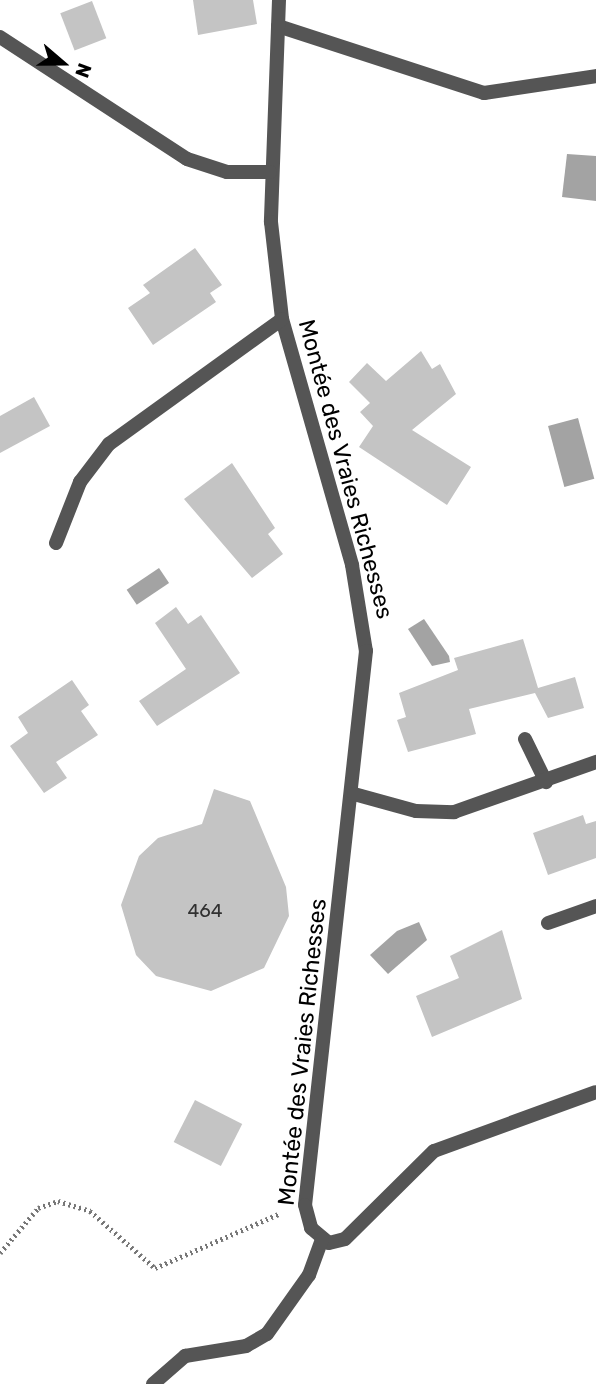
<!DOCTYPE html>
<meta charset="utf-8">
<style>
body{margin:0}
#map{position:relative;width:596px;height:1384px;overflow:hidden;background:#fff;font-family:Rubik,sans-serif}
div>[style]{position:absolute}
.water>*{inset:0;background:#a3a3a3;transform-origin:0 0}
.building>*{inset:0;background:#c4c4c4;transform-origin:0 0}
.path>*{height:4.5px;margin-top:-2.25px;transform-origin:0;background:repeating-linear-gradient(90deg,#777 0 2px,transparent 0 5.5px)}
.service>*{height:14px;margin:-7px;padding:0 7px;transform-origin:7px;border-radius:7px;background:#555}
.minor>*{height:14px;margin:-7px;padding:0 7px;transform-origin:7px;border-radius:7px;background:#555}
span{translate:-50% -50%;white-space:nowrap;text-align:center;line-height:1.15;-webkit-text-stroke:5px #fff;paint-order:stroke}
.number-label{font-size:19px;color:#313131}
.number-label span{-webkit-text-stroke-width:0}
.street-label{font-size:23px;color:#000}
.north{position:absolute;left:28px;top:28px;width:70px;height:70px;-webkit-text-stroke:5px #fff;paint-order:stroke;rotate:110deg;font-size:19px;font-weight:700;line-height:28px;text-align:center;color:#000}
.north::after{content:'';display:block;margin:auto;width:24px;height:32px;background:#000;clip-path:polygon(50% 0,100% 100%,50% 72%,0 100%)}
</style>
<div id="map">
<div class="water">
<i style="clip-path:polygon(567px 154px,596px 156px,596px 201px,562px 197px)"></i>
<i style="left:578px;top:418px;width:63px;height:31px;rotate:75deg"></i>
<i style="left:159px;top:568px;width:18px;height:39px;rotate:56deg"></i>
<i style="clip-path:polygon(424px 619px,449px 656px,450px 662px,432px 666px,408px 629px)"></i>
<i style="clip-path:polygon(419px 922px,427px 940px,388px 974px,370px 955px,397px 931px)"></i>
</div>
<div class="building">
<i style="clip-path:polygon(193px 0,253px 0,257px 24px,198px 35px)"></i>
<i style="left:92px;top:1px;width:40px;height:34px;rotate:69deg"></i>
<i style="clip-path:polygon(195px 248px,222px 285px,210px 293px,216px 302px,153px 345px,128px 308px,150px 293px,143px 285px)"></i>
<i style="clip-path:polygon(421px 351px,432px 369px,440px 364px,456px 394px,412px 430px,471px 467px,447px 505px,359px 447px,373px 426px,360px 412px,370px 403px,349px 382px,367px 363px,386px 381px)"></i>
<i style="clip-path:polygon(34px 397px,50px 426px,0 453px,0 416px)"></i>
<i style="clip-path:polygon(232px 463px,275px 528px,268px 534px,283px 554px,252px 578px,184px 499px)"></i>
<i style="clip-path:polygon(176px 607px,188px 624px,201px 615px,240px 673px,157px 726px,139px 701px,186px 669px,155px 623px)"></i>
<i style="clip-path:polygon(523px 639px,538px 688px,575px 677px,584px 708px,548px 718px,535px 693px,469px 709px,476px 734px,408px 752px,397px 720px,406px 717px,399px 693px,458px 670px,454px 658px)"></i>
<i style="clip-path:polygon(72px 680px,89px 705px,81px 711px,98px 735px,56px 762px,67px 778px,44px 793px,10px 746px,28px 733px,18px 717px)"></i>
<i style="clip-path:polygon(214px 789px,250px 801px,286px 887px,289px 916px,264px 968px,211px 991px,156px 976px,136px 955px,121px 905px,139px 856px,158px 838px,202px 824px)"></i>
<i style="clip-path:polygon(583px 815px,586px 824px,596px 821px,596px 858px,548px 875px,533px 833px)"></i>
<i style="clip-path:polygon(502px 930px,522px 999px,432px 1037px,416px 996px,459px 978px,450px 956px)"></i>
<i style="left:195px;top:1100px;width:53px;height:47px;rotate:27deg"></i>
</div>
<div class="path">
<i style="left:0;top:1253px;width:59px;rotate:-49.8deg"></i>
<i style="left:38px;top:1208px;width:21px;rotate:-19deg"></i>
<i style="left:58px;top:1201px;width:34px;rotate:17deg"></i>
<i style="left:90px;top:1211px;width:86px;rotate:41.2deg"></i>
<i style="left:155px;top:1268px;width:137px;rotate:-23.6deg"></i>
</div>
<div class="service">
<i style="left:278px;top:26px;width:217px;rotate:18deg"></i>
<i style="left:484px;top:93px;width:113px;rotate:-8.6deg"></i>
<i style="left:525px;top:739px;width:48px;rotate:64deg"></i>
<i style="left:153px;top:1384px;width:43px;rotate:-41.2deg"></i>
<i style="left:185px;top:1356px;width:62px;rotate:-9.3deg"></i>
<i style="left:246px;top:1346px;width:24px;rotate:-30deg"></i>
<i style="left:267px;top:1334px;width:72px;rotate:-54.6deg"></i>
</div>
<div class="minor">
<i style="left:279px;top:0;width:222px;rotate:92.1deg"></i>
<i style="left:271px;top:222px;width:98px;rotate:83.5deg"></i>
<i style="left:282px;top:319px;width:256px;rotate:74.1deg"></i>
<i style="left:352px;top:565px;width:87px;rotate:80.8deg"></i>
<i style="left:366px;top:651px;width:557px;rotate:96.28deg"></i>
<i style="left:305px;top:1205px;width:24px;rotate:75deg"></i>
<i style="left:311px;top:1228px;width:23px;rotate:40deg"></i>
<i style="left:329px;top:1243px;width:16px;rotate:-14deg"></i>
<i style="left:345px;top:1239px;width:125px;rotate:-44.7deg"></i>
<i style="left:434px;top:1151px;width:172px;rotate:-20deg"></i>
<i style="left:0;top:37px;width:223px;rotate:33.1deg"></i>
<i style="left:187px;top:159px;width:42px;rotate:18deg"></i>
<i style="left:227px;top:172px;width:43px"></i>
<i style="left:56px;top:543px;width:66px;rotate:-68.5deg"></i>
<i style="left:80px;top:482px;width:48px;rotate:-52.7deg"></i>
<i style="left:109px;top:444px;width:213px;rotate:-35.8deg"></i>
<i style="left:354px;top:794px;width:64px;rotate:15.3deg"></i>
<i style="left:416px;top:811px;width:38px;rotate:2deg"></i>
<i style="left:454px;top:812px;width:151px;rotate:-19.4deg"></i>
<i style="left:548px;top:923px;width:51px;rotate:-19.5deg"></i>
<i style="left:309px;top:1275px;width:38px;rotate:-70deg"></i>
</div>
<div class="number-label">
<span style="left:205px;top:911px">464</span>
</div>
<div class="street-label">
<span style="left:346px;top:469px;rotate:75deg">Montée des Vraies Richesses</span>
<span style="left:302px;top:1052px;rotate:-84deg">Montée des Vraies Richesses</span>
</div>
<div class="north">N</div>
</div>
